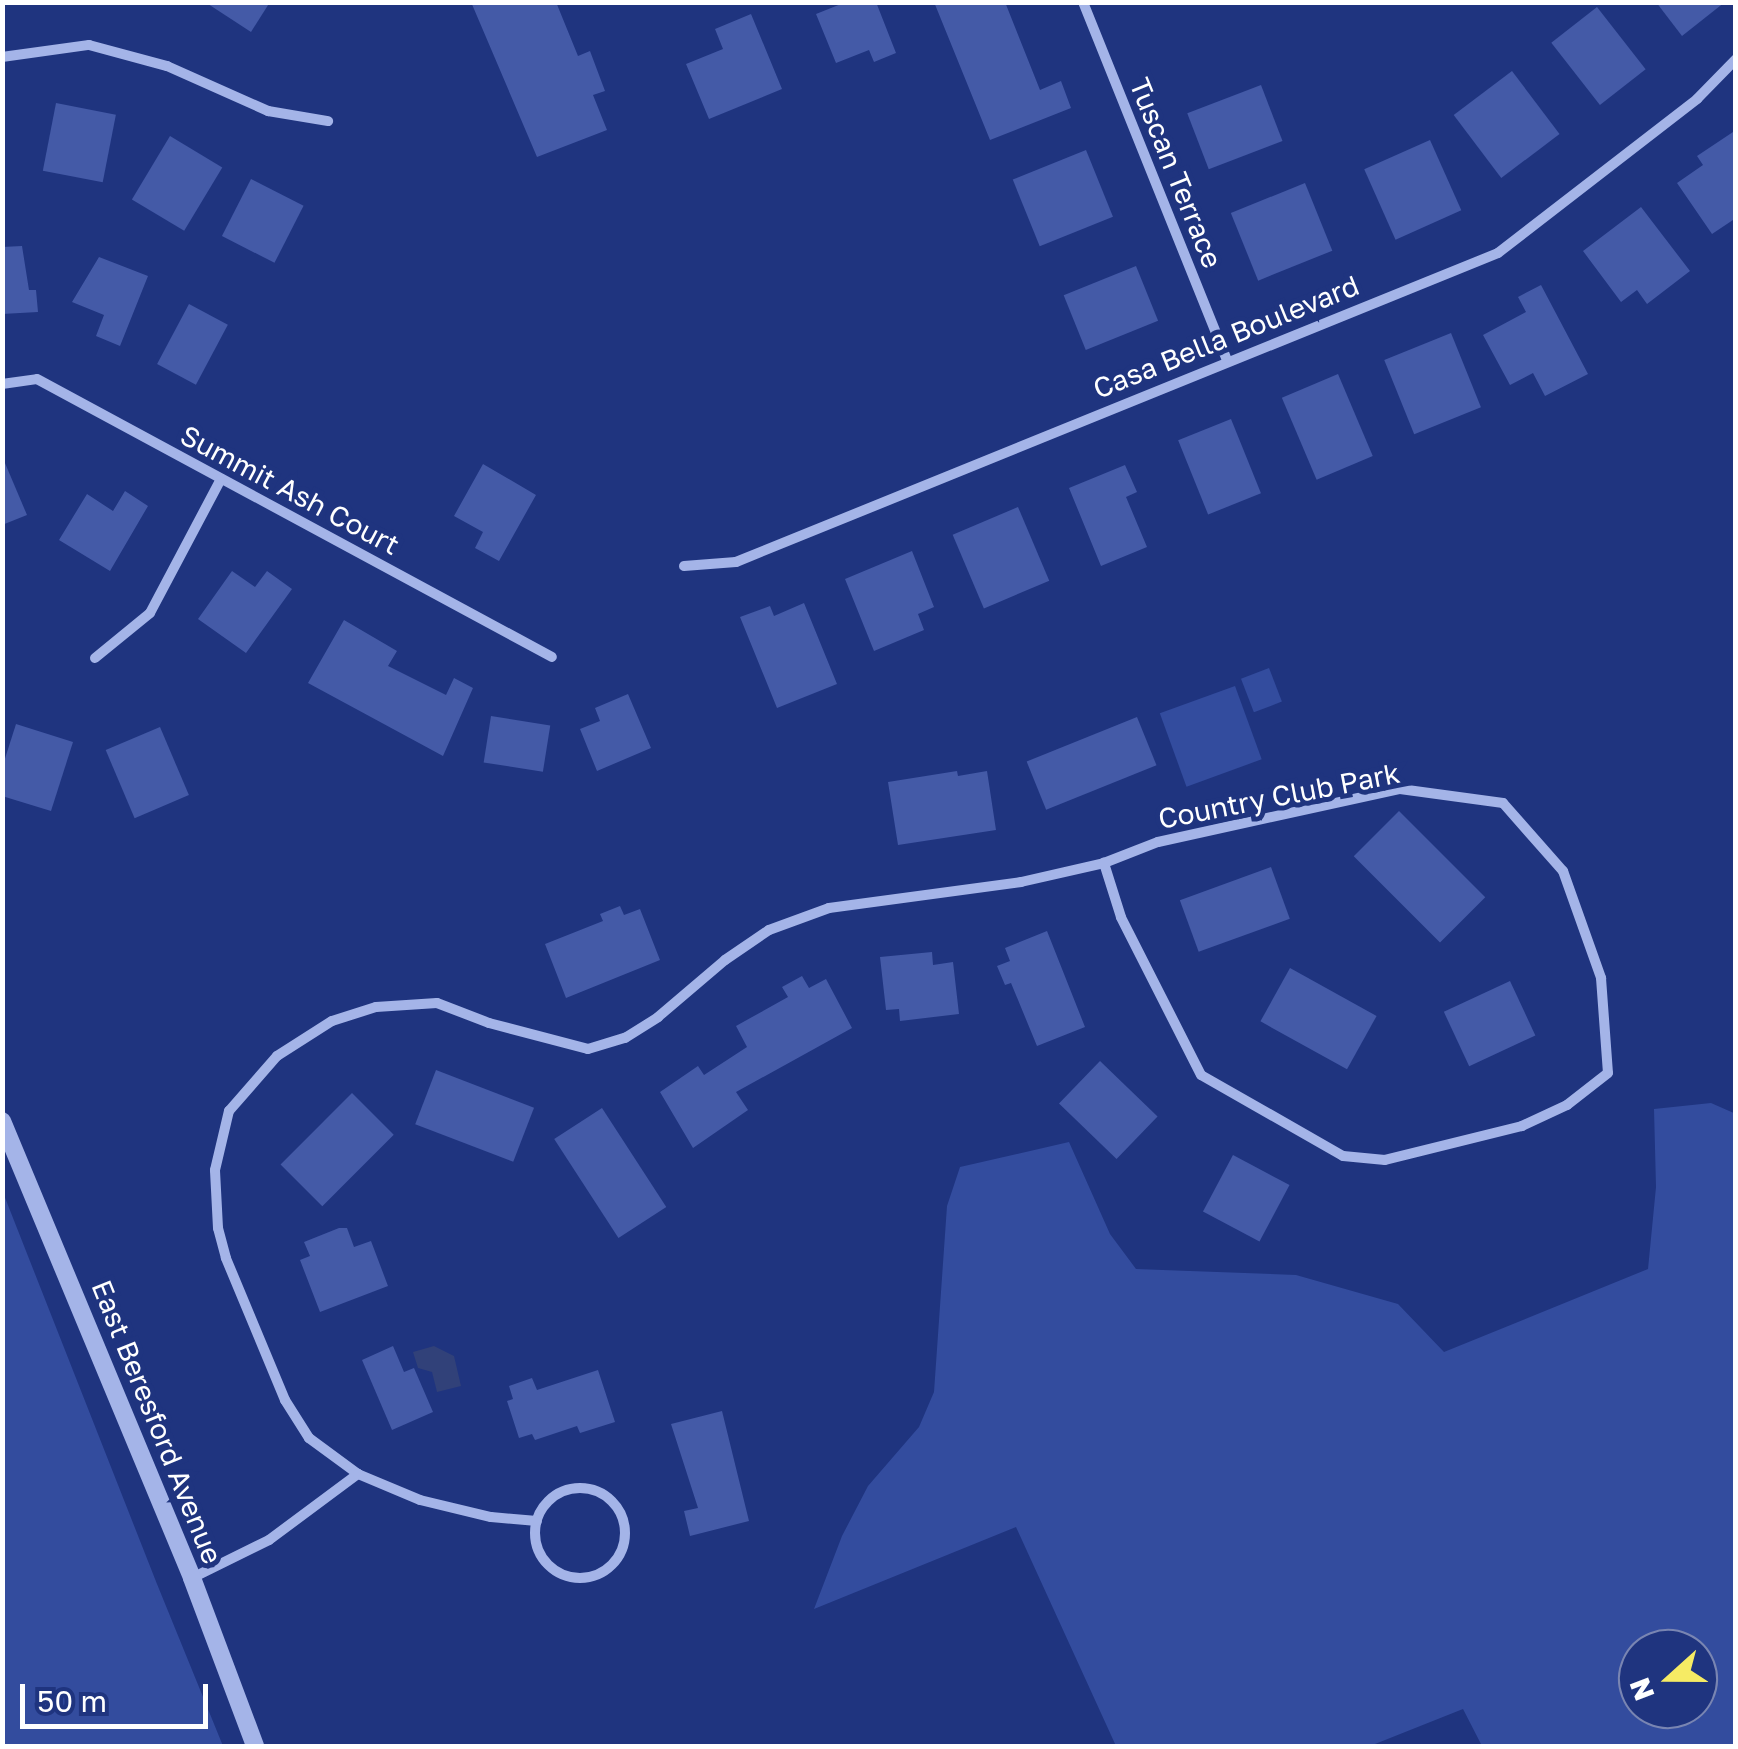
<!DOCTYPE html>
<style>
body{margin:0}
#map{position:relative;width:1738px;height:1749px;overflow:hidden;background:#1f347f;font-family:"Golos Text",sans-serif}
div>[style]{position:absolute}
.green>*{inset:0;background:#334c9e;transform-origin:0 0}
.water>*{inset:0;background:#314179}
.building>*{inset:0;background:#445aa7;transform-origin:0 0}
.minor>*{height:10px;margin:-5px;padding:0 5px;transform-origin:5px;border-radius:5px;background:#a4b4e8}
.minor>.ring{margin:-5px;padding:0;box-sizing:content-box;background:none;border:10px solid #a4b4e8;border-radius:50%}
.tertiary>*{height:18px;margin:-9px;padding:0 9px;transform-origin:9px;border-radius:9px;background:#a4b4e8}
span{translate:-50% -50%;white-space:nowrap;text-align:center;line-height:1.15;-webkit-text-stroke:10px #1f347f;paint-order:stroke}
.street-label{font-size:28px;color:#fff}
.frame{position:absolute;inset:0;border:5px solid #fff;pointer-events:none}
.north{position:absolute;left:1618px;top:1629px;width:100px;height:100px;box-sizing:border-box;background:#1f347f;border:2px solid #7985b2;border-radius:50%;rotate:249deg;font-size:28px;font-weight:700;line-height:40px;text-align:center;color:#fff}
.north::after{content:'';display:block;margin:auto;width:35px;height:45px;background:#f6eb64;clip-path:polygon(50% 0,100% 100%,50% 72%,0 100%)}
.scale{position:absolute;left:20px;top:1684px;width:188px;height:45px;box-sizing:border-box;border:5px solid #fff;border-top:0;padding-left:12px;font-size:30px;line-height:35px;white-space:nowrap;color:#fff;-webkit-text-stroke:8px #1f347f;paint-order:stroke}
</style>
<div id="map">
<div class="green">
<i style="left:1269px;top:668px;width:36px;height:30px;rotate:69deg"></i>
<i style="left:1235px;top:686px;width:78px;height:80px;rotate:70deg"></i>
<i style="clip-path:polygon(evenodd,1711px 1103px,1736px 1114px,1735px 1746px,1482px 1746px,1463px 1709px,1370px 1746px,1116px 1746px,1016px 1527px,814px 1609px,842px 1536px,868px 1486px,919px 1427px,934px 1392px,947px 1206px,960px 1167px,1069px 1142px,1110px 1234px,1136px 1269px,1296px 1275px,1398px 1304px,1444px 1352px,1648px 1269px,1656px 1187px,1654px 1109px,1711px 1103px,1638px 1649px,1698px 1649px,1698px 1709px,1638px 1709px,1638px 1649px)"></i>
<i style="clip-path:polygon(2px 1190px,157px 1584px,223px 1746px,3px 1746px)"></i>
</div>
<div class="water">
<i style="clip-path:polygon(434px 1346px,454px 1356px,461px 1386px,437px 1392px,432px 1372px,418px 1368px,413px 1352px)"></i>
</div>
<div class="building">
<i style="clip-path:polygon(205px 2px,270px 2px,251px 32px)"></i>
<i style="clip-path:polygon(471px 2px,556px 2px,578px 56px,590px 51px,605px 91px,593px 95px,607px 130px,537px 157px)"></i>
<i style="clip-path:polygon(846px 2px,876px 2px,896px 53px,874px 62px,869px 50px,836px 63px,816px 14px)"></i>
<i style="clip-path:polygon(934px 2px,1005px 2px,1040px 90px,1061px 81px,1071px 108px,990px 140px)"></i>
<i style="clip-path:polygon(1656px 2px,1725px 2px,1682px 36px)"></i>
<i style="left:1597px;top:7px;width:79px;height:58px;rotate:52deg"></i>
<i style="clip-path:polygon(751px 14px,782px 89px,709px 119px,686px 64px,723px 49px,715px 29px)"></i>
<i style="left:1512px;top:71px;width:79px;height:73px;rotate:53deg"></i>
<i style="left:1261px;top:85px;width:60px;height:79px;rotate:69deg"></i>
<i style="left:56px;top:103px;width:61px;height:69px;rotate:11deg"></i>
<i style="clip-path:polygon(1736px 130px,1736px 218px,1712px 234px,1677px 183px,1703px 165px,1697px 156px)"></i>
<i style="left:170px;top:136px;width:61px;height:74px;rotate:31deg"></i>
<i style="left:1430px;top:140px;width:77px;height:72px;rotate:66deg"></i>
<i style="left:1086px;top:150px;width:72px;height:79px;rotate:68deg"></i>
<i style="left:251px;top:179px;width:59px;height:64px;rotate:27deg"></i>
<i style="left:1305px;top:183px;width:73px;height:80px;rotate:68deg"></i>
<i style="clip-path:polygon(1641px 207px,1690px 271px,1647px 304px,1637px 290px,1621px 302px,1583px 251px)"></i>
<i style="clip-path:polygon(22px 246px,29px 290px,36px 290px,38px 312px,2px 314px,2px 247px)"></i>
<i style="clip-path:polygon(99px 257px,148px 276px,120px 346px,96px 336px,104px 315px,72px 302px)"></i>
<i style="left:1136px;top:266px;width:59px;height:78px;rotate:68deg"></i>
<i style="clip-path:polygon(1541px 285px,1588px 374px,1545px 396px,1533px 373px,1510px 385px,1483px 335px,1526px 312px,1518px 297px)"></i>
<i style="left:189px;top:304px;width:44px;height:68px;rotate:28deg"></i>
<i style="left:1451px;top:333px;width:80px;height:72px;rotate:68deg"></i>
<i style="left:1338px;top:374px;width:89px;height:61px;rotate:67deg"></i>
<i style="left:1231px;top:419px;width:80px;height:57px;rotate:68deg"></i>
<i style="clip-path:polygon(2px 456px,27px 515px,2px 525px)"></i>
<i style="clip-path:polygon(483px 464px,536px 495px,499px 561px,475px 548px,483px 532px,454px 516px)"></i>
<i style="clip-path:polygon(1125px 465px,1137px 492px,1126px 497px,1147px 547px,1101px 566px,1069px 488px)"></i>
<i style="clip-path:polygon(125px 491px,148px 506px,110px 571px,59px 540px,87px 494px,113px 511px)"></i>
<i style="left:1018px;top:507px;width:80px;height:71px;rotate:67deg"></i>
<i style="clip-path:polygon(912px 551px,934px 607px,918px 614px,924px 630px,874px 651px,845px 579px)"></i>
<i style="clip-path:polygon(232px 571px,255px 587px,267px 571px,292px 589px,246px 653px,198px 619px)"></i>
<i style="clip-path:polygon(804px 603px,837px 684px,777px 708px,740px 617px,770px 606px,774px 616px)"></i>
<i style="clip-path:polygon(344px 620px,397px 651px,388px 666px,446px 695px,454px 678px,473px 688px,443px 756px,308px 683px)"></i>
<i style="clip-path:polygon(628px 694px,651px 748px,597px 771px,580px 729px,600px 721px,595px 708px)"></i>
<i style="left:491px;top:716px;width:60px;height:47px;rotate:9deg"></i>
<i style="left:1137px;top:717px;width:52px;height:119px;rotate:68deg"></i>
<i style="clip-path:polygon(16px 724px,73px 742px,51px 811px,2px 796px,2px 768px)"></i>
<i style="left:160px;top:727px;width:74px;height:59px;rotate:67deg"></i>
<i style="clip-path:polygon(957px 771px,958px 776px,987px 771px,996px 830px,898px 845px,888px 782px)"></i>
<i style="left:1399px;top:811px;width:122px;height:64px;rotate:45deg"></i>
<i style="left:1271px;top:867px;width:55px;height:97px;rotate:70deg"></i>
<i style="clip-path:polygon(620px 906px,624px 915px,640px 909px,660px 960px,566px 998px,545px 944px,603px 921px,600px 914px)"></i>
<i style="clip-path:polygon(1047px 931px,1085px 1027px,1037px 1046px,1011px 983px,1005px 985px,997px 966px,1010px 961px,1005px 948px)"></i>
<i style="clip-path:polygon(932px 952px,933px 965px,953px 962px,959px 1014px,900px 1021px,899px 1009px,886px 1010px,880px 957px)"></i>
<i style="left:1290px;top:968px;width:99px;height:61px;rotate:29deg"></i>
<i style="clip-path:polygon(802px 976px,809px 988px,826px 979px,852px 1028px,736px 1092px,748px 1110px,693px 1148px,660px 1092px,698px 1066px,704px 1075px,747px 1047px,736px 1026px,788px 997px,782px 987px)"></i>
<i style="left:1510px;top:981px;width:60px;height:73px;rotate:65deg"></i>
<i style="left:1100px;top:1061px;width:80px;height:59px;rotate:44deg"></i>
<i style="left:436px;top:1070px;width:105px;height:58px;rotate:21deg"></i>
<i style="left:352px;top:1093px;width:59px;height:101px;rotate:45deg"></i>
<i style="left:602px;top:1108px;width:118px;height:57px;rotate:57deg"></i>
<i style="left:1233px;top:1155px;width:64px;height:64px;rotate:28deg"></i>
<i style="clip-path:polygon(339px 1228px,347px 1228px,354px 1247px,371px 1241px,388px 1286px,320px 1312px,300px 1260px,310px 1256px,304px 1242px)"></i>
<i style="clip-path:polygon(393px 1346px,404px 1372px,414px 1368px,433px 1412px,392px 1430px,362px 1360px)"></i>
<i style="clip-path:polygon(598px 1370px,615px 1422px,580px 1433px,577px 1426px,535px 1440px,532px 1434px,519px 1438px,507px 1401px,513px 1399px,509px 1386px,532px 1378px,537px 1390px)"></i>
<i style="clip-path:polygon(722px 1411px,749px 1521px,690px 1536px,684px 1511px,698px 1508px,671px 1424px)"></i>
</div>
<div class="minor">
<i style="left:1083px;top:2px;width:386px;rotate:68.1deg"></i>
<i style="left:2px;top:57px;width:88px;rotate:-7.9deg"></i>
<i style="left:89px;top:45px;width:81px;rotate:15.1deg"></i>
<i style="left:167px;top:66px;width:111px;rotate:24deg"></i>
<i style="left:268px;top:111px;width:61px;rotate:9.5deg"></i>
<i style="left:2px;top:384px;width:35px;rotate:-8deg"></i>
<i style="left:37px;top:379px;width:585px;rotate:28.36deg"></i>
<i style="left:684px;top:566px;width:52px;rotate:-4.4deg"></i>
<i style="left:736px;top:562px;width:822px;rotate:-22.07deg"></i>
<i style="left:1498px;top:253px;width:252px;rotate:-37.7deg"></i>
<i style="left:1697px;top:99px;width:56px;rotate:-45.7deg"></i>
<i style="left:95px;top:658px;width:71px;rotate:-39.3deg"></i>
<i style="left:150px;top:613px;width:152px;rotate:-62.1deg"></i>
<i style="left:358px;top:1474px;width:61px;rotate:-143.7deg"></i>
<i style="left:309px;top:1438px;width:45px;rotate:-122.3deg"></i>
<i style="left:285px;top:1400px;width:154px;rotate:-112.6deg"></i>
<i style="left:226px;top:1258px;width:31px;rotate:-105deg"></i>
<i style="left:218px;top:1228px;width:58px;rotate:-93deg"></i>
<i style="left:215px;top:1170px;width:61px;rotate:-76.7deg"></i>
<i style="left:229px;top:1111px;width:73px;rotate:-48.9deg"></i>
<i style="left:277px;top:1056px;width:65px;rotate:-32.5deg"></i>
<i style="left:332px;top:1021px;width:46px;rotate:-17.7deg"></i>
<i style="left:376px;top:1007px;width:61px;rotate:-3.8deg"></i>
<i style="left:437px;top:1003px;width:56px;rotate:21deg"></i>
<i style="left:489px;top:1023px;width:102px;rotate:14.7deg"></i>
<i style="left:588px;top:1049px;width:39px;rotate:-17deg"></i>
<i style="left:625px;top:1038px;width:39px;rotate:-32deg"></i>
<i style="left:658px;top:1017px;width:88px;rotate:-40.4deg"></i>
<i style="left:725px;top:960px;width:53px;rotate:-34.3deg"></i>
<i style="left:769px;top:930px;width:64px;rotate:-20.1deg"></i>
<i style="left:829px;top:908px;width:194px;rotate:-7.7deg"></i>
<i style="left:1021px;top:882px;width:85px;rotate:-12.9deg"></i>
<i style="left:1104px;top:863px;width:58px;rotate:-21.3deg"></i>
<i style="left:1158px;top:842px;width:248px;rotate:-12.4deg"></i>
<i style="left:1400px;top:789px;width:104px;rotate:7.7deg"></i>
<i style="left:1503px;top:803px;width:91px;rotate:48.6deg"></i>
<i style="left:1563px;top:871px;width:114px;rotate:70.4deg"></i>
<i style="left:1601px;top:978px;width:95px;rotate:85.8deg"></i>
<i style="left:1608px;top:1073px;width:52px;rotate:142deg"></i>
<i style="left:1567px;top:1105px;width:50px;rotate:155deg"></i>
<i style="left:1522px;top:1126px;width:141px;rotate:166.1deg"></i>
<i style="left:1385px;top:1160px;width:42px;rotate:-174.6deg"></i>
<i style="left:1343px;top:1156px;width:163px;rotate:-150.3deg"></i>
<i style="left:1201px;top:1075px;width:177px;rotate:-116.9deg"></i>
<i style="left:1121px;top:917px;width:57px;rotate:-107.5deg"></i>
<i class="ring" style="left:535px;top:1488px;width:80px;height:80px"></i>
<i style="left:192px;top:1578px;width:86px;rotate:-26.3deg"></i>
<i style="left:269px;top:1540px;width:111px;rotate:-36.6deg"></i>
<i style="left:358px;top:1474px;width:67px;rotate:22.8deg"></i>
<i style="left:420px;top:1500px;width:73px;rotate:13.5deg"></i>
<i style="left:491px;top:1517px;width:46px;rotate:5deg"></i>
</div>
<div class="tertiary">
<i style="left:2px;top:1121px;width:495px;rotate:67.4deg"></i>
<i style="left:192px;top:1578px;width:179px;rotate:69.4deg"></i>
</div>
<div class="street-label">
<span style="left:1176px;top:173px;rotate:68deg">Tuscan Terrace</span>
<span style="left:1226px;top:337px;rotate:-22deg">Casa Bella Boulevard</span>
<span style="left:290px;top:490px;rotate:28deg">Summit Ash Court</span>
<span style="left:1279px;top:796px;rotate:-11deg">Country Club Park</span>
<span style="left:157px;top:1422px;rotate:68deg">East Beresford Avenue</span>
</div>
<div class="frame"></div>
<div class="north">N</div>
<div class="scale">50 m</div>
</div>
